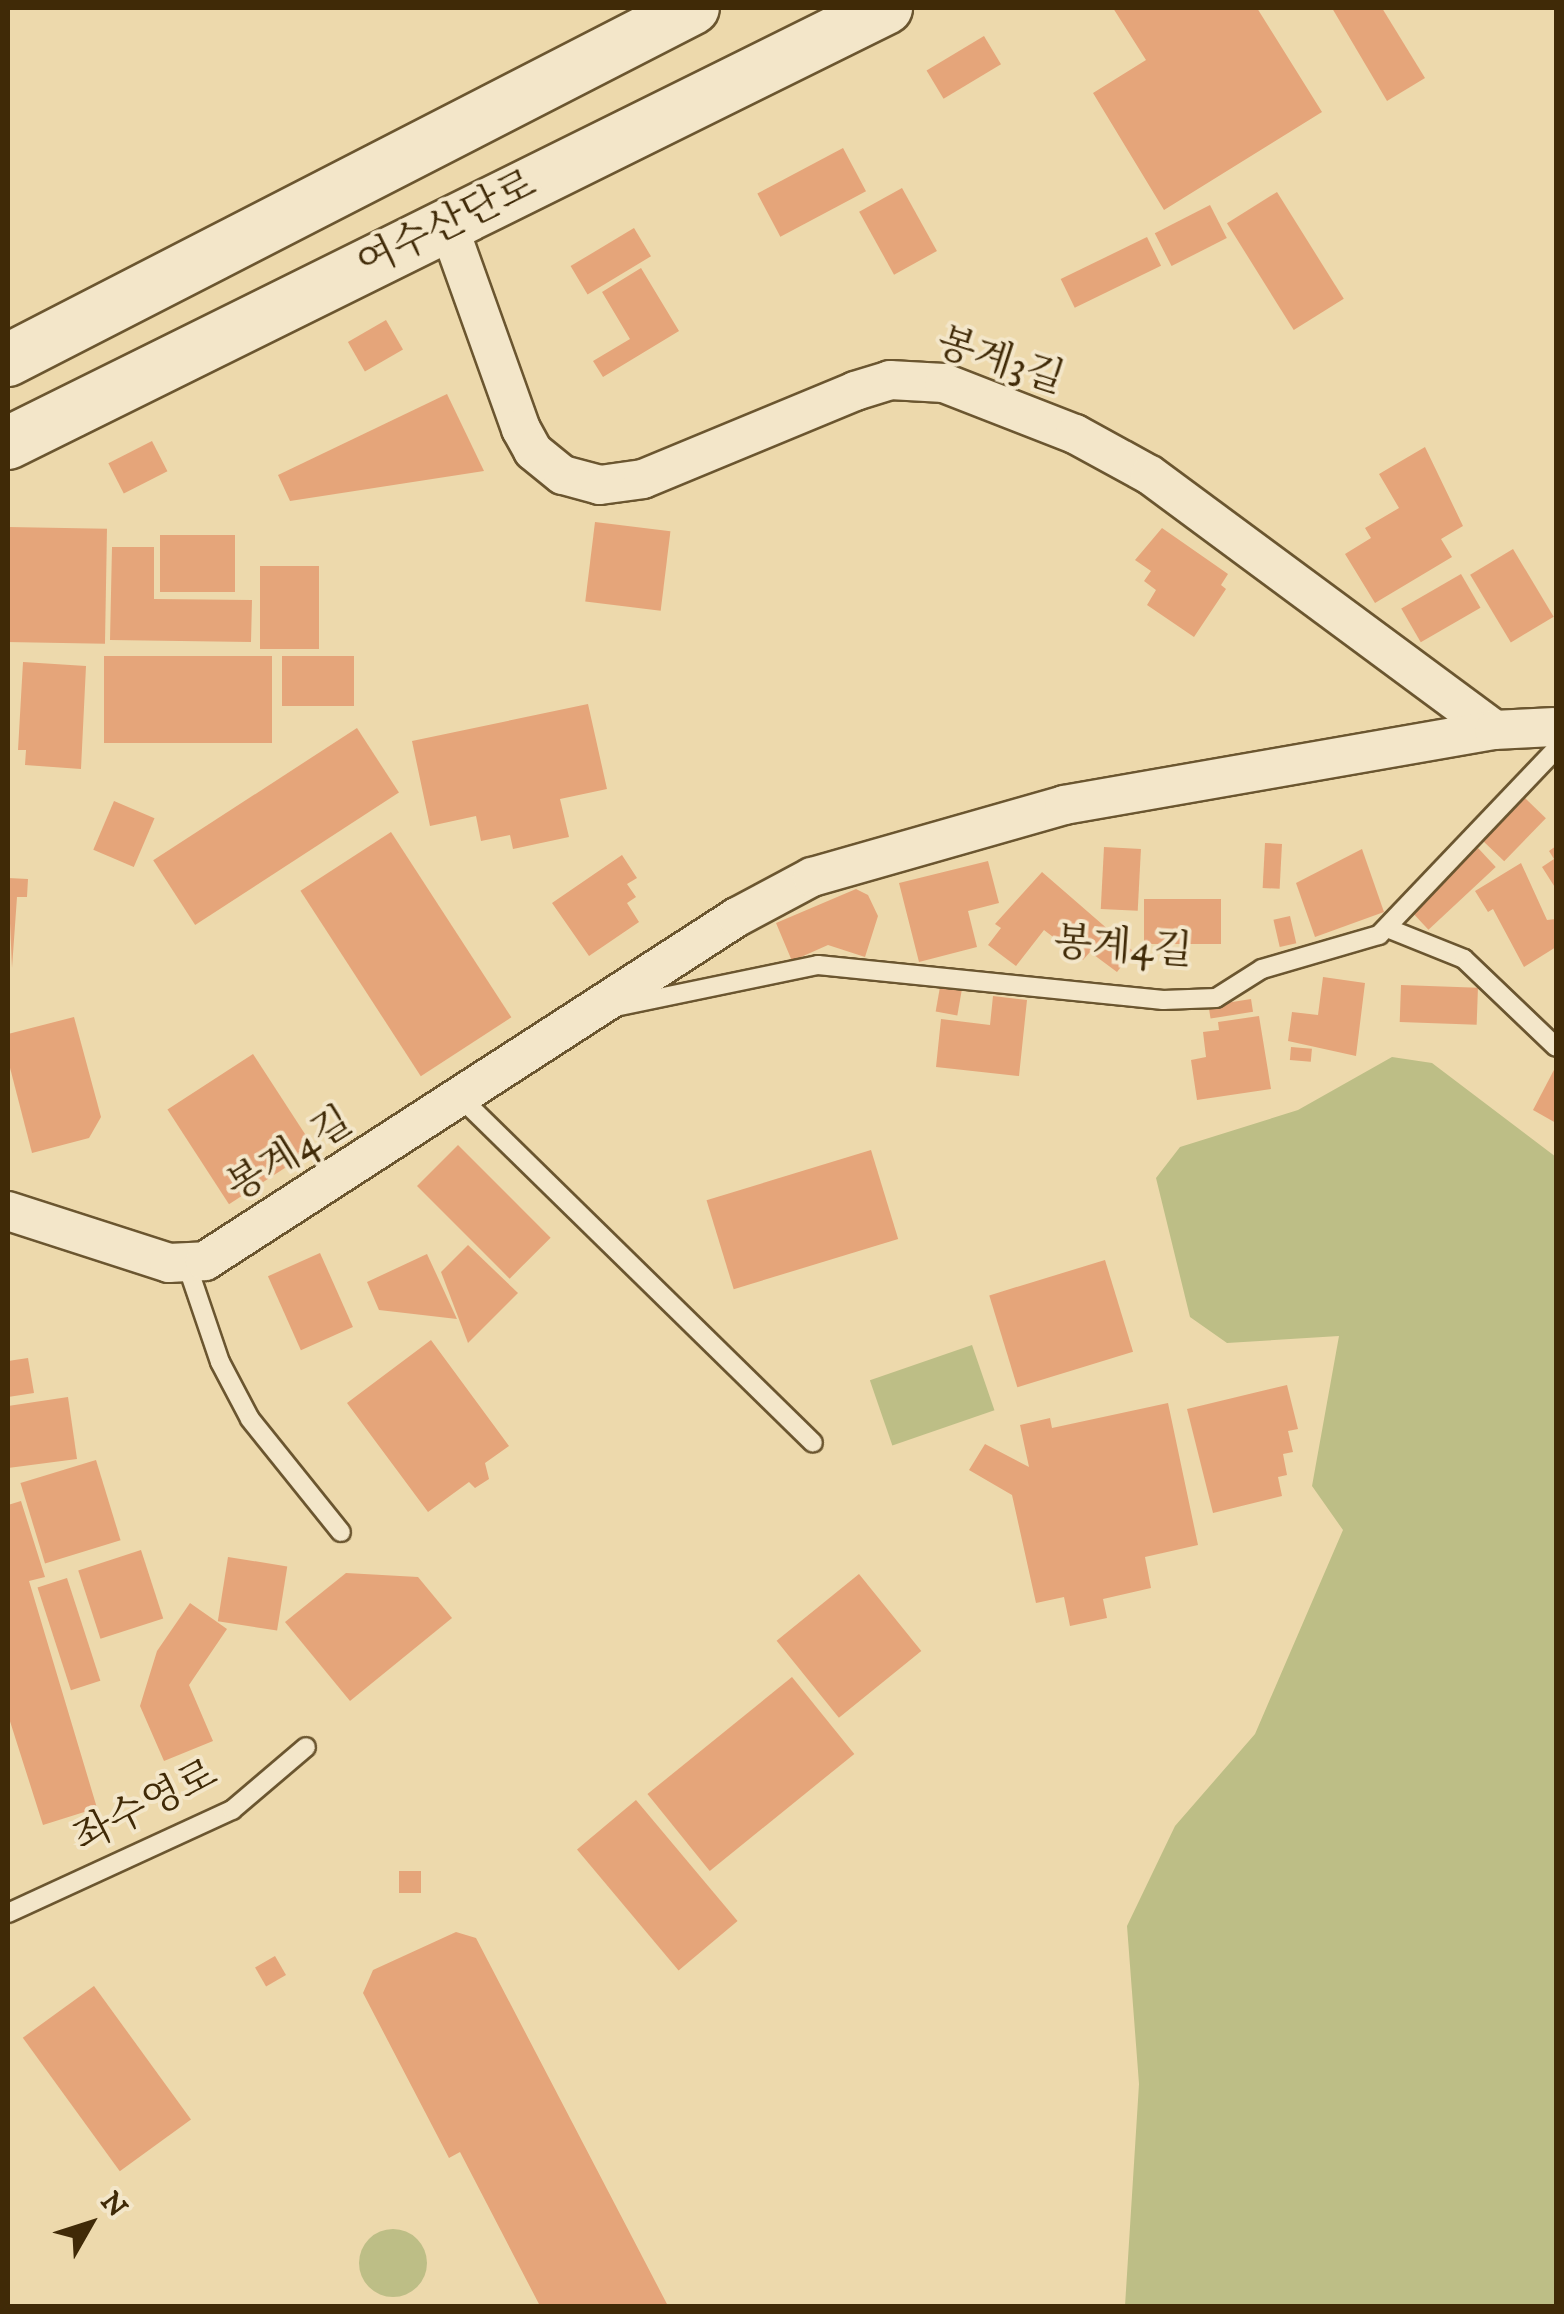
<!DOCTYPE html>
<meta charset="utf-8">
<style>
body{margin:0}
#map{position:relative;width:1564px;height:2314px;overflow:hidden;background:#edd9ac;font-family:"IM FELL DW Pica","Noto Serif KR",serif}
div>[style]{position:absolute}
.green>*{inset:0;background:#bdbe86;transform-origin:0 0}
.round{border-radius:50%}
.building>*{inset:0;background:#e5a57a;transform-origin:0 0}
.roads{filter:drop-shadow(2px 0 #6b5630) drop-shadow(-2px 0 #6b5630) drop-shadow(0 2px #6b5630) drop-shadow(0 -2px #6b5630)}
.lane>*{height:18px;margin:-9px;padding:0 9px;transform-origin:9px;border-radius:9px;background:#f3e6c9}
.street>*{height:38px;margin:-19px;padding:0 19px;transform-origin:19px;border-radius:19px;background:#f3e6c9}
.secondary>*{height:52px;margin:-26px;padding:0 26px;transform-origin:26px;border-radius:26px;background:#f3e6c9}
span{translate:-50% -50%;white-space:nowrap;text-align:center;line-height:1.15;-webkit-text-stroke:8px #f3e6c9;paint-order:stroke}
.street-label{font-size:40px;color:#402a07}
.frame{position:absolute;inset:0;border:10px solid #402a07;pointer-events:none}
.north{position:absolute;left:40px;top:2174px;width:100px;height:100px;-webkit-text-stroke:8px #f3e6c9;paint-order:stroke;rotate:51deg;font-size:28px;font-weight:700;line-height:40px;text-align:center;color:#402a07}
.north::after{content:'';display:block;margin:auto;width:35px;height:45px;background:#402a07;clip-path:polygon(50% 0,100% 100%,50% 72%,0 100%)}
</style>
<div id="map">
<div class="green">
<i style="clip-path:polygon(1392px 1057px,1432px 1063px,1556px 1157px,1556px 2306px,1125px 2306px,1139px 2084px,1127px 1926px,1175px 1826px,1255px 1734px,1343px 1530px,1312px 1486px,1339px 1336px,1227px 1343px,1190px 1317px,1156px 1178px,1180px 1147px,1298px 1110px)"></i>
<i style="left:972px;top:1345px;width:69px;height:108px;rotate:71deg"></i>
<i class="round" style="left:359px;top:2229px;width:68px;height:68px"></i>
</div>
<div class="building">
<i style="clip-path:polygon(1113px 8px,1257px 8px,1322px 112px,1164px 210px,1093px 93px,1146px 60px)"></i>
<i style="clip-path:polygon(1332px 8px,1382px 8px,1425px 78px,1387px 101px)"></i>
<i style="left:984px;top:36px;width:33px;height:67px;rotate:59deg"></i>
<i style="left:843px;top:148px;width:49px;height:97px;rotate:62deg"></i>
<i style="left:902px;top:188px;width:72px;height:49px;rotate:61deg"></i>
<i style="left:1277px;top:192px;width:126px;height:59px;rotate:58deg"></i>
<i style="left:1210px;top:205px;width:37px;height:62px;rotate:63deg"></i>
<i style="left:634px;top:228px;width:33px;height:74px;rotate:59deg"></i>
<i style="left:1147px;top:237px;width:32px;height:96px;rotate:64deg"></i>
<i style="clip-path:polygon(641px 268px,679px 331px,603px 377px,593px 361px,630px 339px,602px 292px)"></i>
<i style="left:386px;top:320px;width:34px;height:44px;rotate:60deg"></i>
<i style="clip-path:polygon(447px 394px,484px 471px,290px 501px,278px 475px)"></i>
<i style="left:152px;top:441px;width:34px;height:49px;rotate:63deg"></i>
<i style="clip-path:polygon(1425px 447px,1463px 526px,1441px 539px,1452px 557px,1375px 603px,1345px 554px,1371px 538px,1365px 528px,1399px 508px,1379px 474px)"></i>
<i style="left:595px;top:522px;width:76px;height:80px;rotate:7deg"></i>
<i style="left:8px;top:527px;width:99px;height:115px;rotate:1deg"></i>
<i style="clip-path:polygon(1162px 528px,1228px 574px,1221px 585px,1226px 589px,1194px 637px,1147px 605px,1156px 590px,1144px 581px,1151px 571px,1135px 560px)"></i>
<i style="left:160px;top:535px;width:75px;height:57px"></i>
<i style="clip-path:polygon(112px 547px,154px 547px,154px 599px,252px 600px,251px 642px,110px 640px)"></i>
<i style="left:1513px;top:549px;width:79px;height:50px;rotate:59deg"></i>
<i style="left:260px;top:566px;width:59px;height:83px"></i>
<i style="left:1461px;top:574px;width:39px;height:69px;rotate:60deg"></i>
<i style="left:104px;top:656px;width:168px;height:87px"></i>
<i style="left:282px;top:656px;width:72px;height:50px"></i>
<i style="clip-path:polygon(23px 662px,86px 666px,81px 769px,25px 765px,26px 750px,18px 750px)"></i>
<i style="clip-path:polygon(588px 704px,607px 789px,560px 799px,569px 837px,513px 849px,510px 835px,481px 841px,476px 816px,430px 826px,412px 741px)"></i>
<i style="left:357px;top:728px;width:77px;height:243px;rotate:57deg"></i>
<i style="left:1525px;top:798px;width:29px;height:60px;rotate:44deg"></i>
<i style="left:114px;top:801px;width:44px;height:53px;rotate:23deg"></i>
<i style="left:391px;top:832px;width:221px;height:108px;rotate:57deg"></i>
<i style="left:1265px;top:843px;width:17px;height:45px;rotate:3deg"></i>
<i style="clip-path:polygon(1556px 846px,1556px 889px,1542px 867px,1554px 859px,1549px 851px)"></i>
<i style="left:1104px;top:847px;width:37px;height:62px;rotate:3deg"></i>
<i style="left:1478px;top:848px;width:26px;height:92px;rotate:47deg"></i>
<i style="clip-path:polygon(1362px 849px,1384px 912px,1315px 937px,1296px 883px)"></i>
<i style="clip-path:polygon(622px 855px,637px 878px,627px 884px,636px 897px,627px 903px,639px 922px,589px 956px,552px 903px)"></i>
<i style="clip-path:polygon(988px 861px,999px 903px,968px 911px,977px 947px,919px 962px,899px 883px)"></i>
<i style="clip-path:polygon(1521px 863px,1547px 920px,1556px 919px,1556px 947px,1524px 967px,1493px 909px,1488px 912px,1475px 891px)"></i>
<i style="clip-path:polygon(1042px 872px,1133px 951px,1117px 972px,1090px 952px,1083px 960px,1044px 930px,1016px 966px,988px 945px,1001px 928px,995px 924px)"></i>
<i style="clip-path:polygon(8px 878px,28px 879px,27px 897px,17px 897px,12px 968px)"></i>
<i style="clip-path:polygon(856px 889px,868px 895px,878px 916px,865px 957px,828px 945px,792px 961px,776px 923px)"></i>
<i style="left:1144px;top:899px;width:77px;height:45px"></i>
<i style="left:1290px;top:916px;width:28px;height:17px;rotate:77deg"></i>
<i style="clip-path:polygon(1323px 977px,1365px 983px,1356px 1056px,1288px 1041px,1292px 1012px,1318px 1015px)"></i>
<i style="left:1401px;top:985px;width:77px;height:37px;rotate:2deg"></i>
<i style="left:940px;top:987px;width:22px;height:25px;rotate:10deg"></i>
<i style="clip-path:polygon(993px 996px,1027px 1000px,1019px 1076px,936px 1067px,941px 1019px,990px 1025px)"></i>
<i style="left:1251px;top:999px;width:13px;height:43px;rotate:81deg"></i>
<i style="clip-path:polygon(1259px 1016px,1271px 1089px,1197px 1100px,1191px 1060px,1206px 1057px,1203px 1032px,1219px 1030px,1218px 1022px)"></i>
<i style="clip-path:polygon(74px 1017px,101px 1117px,89px 1138px,32px 1153px,8px 1060px,8px 1034px)"></i>
<i style="left:1291px;top:1047px;width:21px;height:13px;rotate:5deg"></i>
<i style="left:253px;top:1054px;width:113px;height:102px;rotate:57deg"></i>
<i style="clip-path:polygon(1556px 1066px,1556px 1123px,1533px 1110px)"></i>
<i style="left:458px;top:1145px;width:131px;height:58px;rotate:45deg"></i>
<i style="left:871px;top:1150px;width:93px;height:172px;rotate:73deg"></i>
<i style="clip-path:polygon(468px 1245px,518px 1293px,468px 1343px,441px 1272px)"></i>
<i style="left:320px;top:1253px;width:81px;height:57px;rotate:66deg"></i>
<i style="clip-path:polygon(427px 1254px,457px 1319px,379px 1310px,367px 1282px)"></i>
<i style="left:1105px;top:1260px;width:96px;height:121px;rotate:73deg"></i>
<i style="clip-path:polygon(431px 1340px,509px 1446px,485px 1463px,489px 1479px,475px 1488px,469px 1482px,428px 1512px,347px 1403px)"></i>
<i style="clip-path:polygon(28px 1358px,34px 1393px,8px 1397px,8px 1361px)"></i>
<i style="clip-path:polygon(1287px 1385px,1298px 1429px,1288px 1431px,1293px 1452px,1283px 1454px,1287px 1475px,1278px 1477px,1282px 1496px,1213px 1513px,1187px 1409px)"></i>
<i style="clip-path:polygon(68px 1397px,77px 1459px,8px 1468px,8px 1406px)"></i>
<i style="clip-path:polygon(1168px 1403px,1198px 1545px,1145px 1557px,1151px 1588px,1103px 1599px,1107px 1618px,1070px 1626px,1064px 1597px,1036px 1603px,1012px 1495px,969px 1470px,985px 1444px,1029px 1467px,1020px 1425px,1050px 1418px,1052px 1428px)"></i>
<i style="left:96px;top:1460px;width:84px;height:79px;rotate:73deg"></i>
<i style="clip-path:polygon(21px 1501px,45px 1577px,29px 1581px,97px 1808px,43px 1825px,8px 1715px,8px 1505px)"></i>
<i style="left:141px;top:1550px;width:72px;height:66px;rotate:72deg"></i>
<i style="left:228px;top:1557px;width:60px;height:65px;rotate:9deg"></i>
<i style="clip-path:polygon(346px 1573px,418px 1577px,452px 1618px,350px 1701px,285px 1622px)"></i>
<i style="left:859px;top:1574px;width:99px;height:106px;rotate:51deg"></i>
<i style="left:67px;top:1578px;width:108px;height:31px;rotate:72deg"></i>
<i style="clip-path:polygon(190px 1603px,227px 1629px,189px 1685px,213px 1741px,164px 1761px,140px 1706px,157px 1651px)"></i>
<i style="left:792px;top:1677px;width:99px;height:186px;rotate:51deg"></i>
<i style="left:636px;top:1800px;width:158px;height:77px;rotate:50deg"></i>
<i style="left:399px;top:1871px;width:22px;height:22px"></i>
<i style="clip-path:polygon(456px 1932px,476px 1938px,668px 2306px,540px 2306px,460px 2152px,449px 2158px,363px 1993px,373px 1970px)"></i>
<i style="left:275px;top:1956px;width:22px;height:23px;rotate:60deg"></i>
<i style="left:94px;top:1986px;width:165px;height:88px;rotate:54deg"></i>
</div>
<div class="roads">
<div class="lane">
<i style="left:1387px;top:928px;width:83px;rotate:21.9deg"></i>
<i style="left:1464px;top:959px;width:127px;rotate:43.7deg"></i>
<i style="left:620px;top:1006px;width:202px;rotate:-11.7deg"></i>
<i style="left:818px;top:965px;width:347px;rotate:5.8deg"></i>
<i style="left:1163px;top:1000px;width:53px;rotate:-2.2deg"></i>
<i style="left:1216px;top:998px;width:54px;rotate:-32.2deg"></i>
<i style="left:1262px;top:969px;width:122px;rotate:-16.2deg"></i>
<i style="left:1379px;top:935px;width:257px;rotate:-46.4deg"></i>
<i style="left:462px;top:1099px;width:491px;rotate:44.4deg"></i>
<i style="left:187px;top:1265px;width:102px;rotate:71.2deg"></i>
<i style="left:220px;top:1362px;width:64px;rotate:62.2deg"></i>
<i style="left:250px;top:1419px;width:145px;rotate:51.2deg"></i>
<i style="left:8px;top:1913px;width:247px;rotate:-24.7deg"></i>
<i style="left:232px;top:1810px;width:97px;rotate:-40.4deg"></i>
</div>
<div class="street">
<i style="left:448px;top:225px;width:217px;rotate:70.3deg"></i>
<i style="left:521px;top:429px;width:25px;rotate:61deg"></i>
<i style="left:533px;top:451px;width:38px;rotate:39deg"></i>
<i style="left:563px;top:475px;width:38px;rotate:15deg"></i>
<i style="left:600px;top:485px;width:43px;rotate:-7.9deg"></i>
<i style="left:643px;top:479px;width:230px;rotate:-22.5deg"></i>
<i style="left:855px;top:391px;width:37px;rotate:-17deg"></i>
<i style="left:890px;top:380px;width:54px;rotate:3.2deg"></i>
<i style="left:944px;top:383px;width:141px;rotate:21.3deg"></i>
<i style="left:1075px;top:434px;width:85px;rotate:28.7deg"></i>
<i style="left:1150px;top:475px;width:428px;rotate:36.5deg"></i>
<i style="left:8px;top:1211px;width:169px;rotate:17.9deg"></i>
<i style="left:169px;top:1263px;width:36px;rotate:-3deg"></i>
<i style="left:205px;top:1261px;width:634px;rotate:-32.89deg"></i>
<i style="left:737px;top:917px;width:85px;rotate:-28.1deg"></i>
<i style="left:812px;top:877px;width:262px;rotate:-15.9deg"></i>
<i style="left:1064px;top:805px;width:436px;rotate:-9.9deg"></i>
<i style="left:1494px;top:730px;width:62px;rotate:-2.8deg"></i>
</div>
<div class="secondary">
<i style="left:8px;top:360px;width:770px;rotate:-27.2deg"></i>
<i style="left:8px;top:443px;width:980px;rotate:-26.36deg"></i>
</div>
</div>
<div class="street-label">
<span style="left:447px;top:225px;rotate:-26deg">여수산단로</span>
<span style="left:1000px;top:362px;rotate:18deg">봉계3길</span>
<span style="left:1123px;top:948px;rotate:4deg">봉계4길</span>
<span style="left:290px;top:1155px;rotate:-32deg">봉계4길</span>
<span style="left:146px;top:1807px;rotate:-27deg">좌수영로</span>
</div>
<div class="frame"></div>
<div class="north">N</div>
</div>
